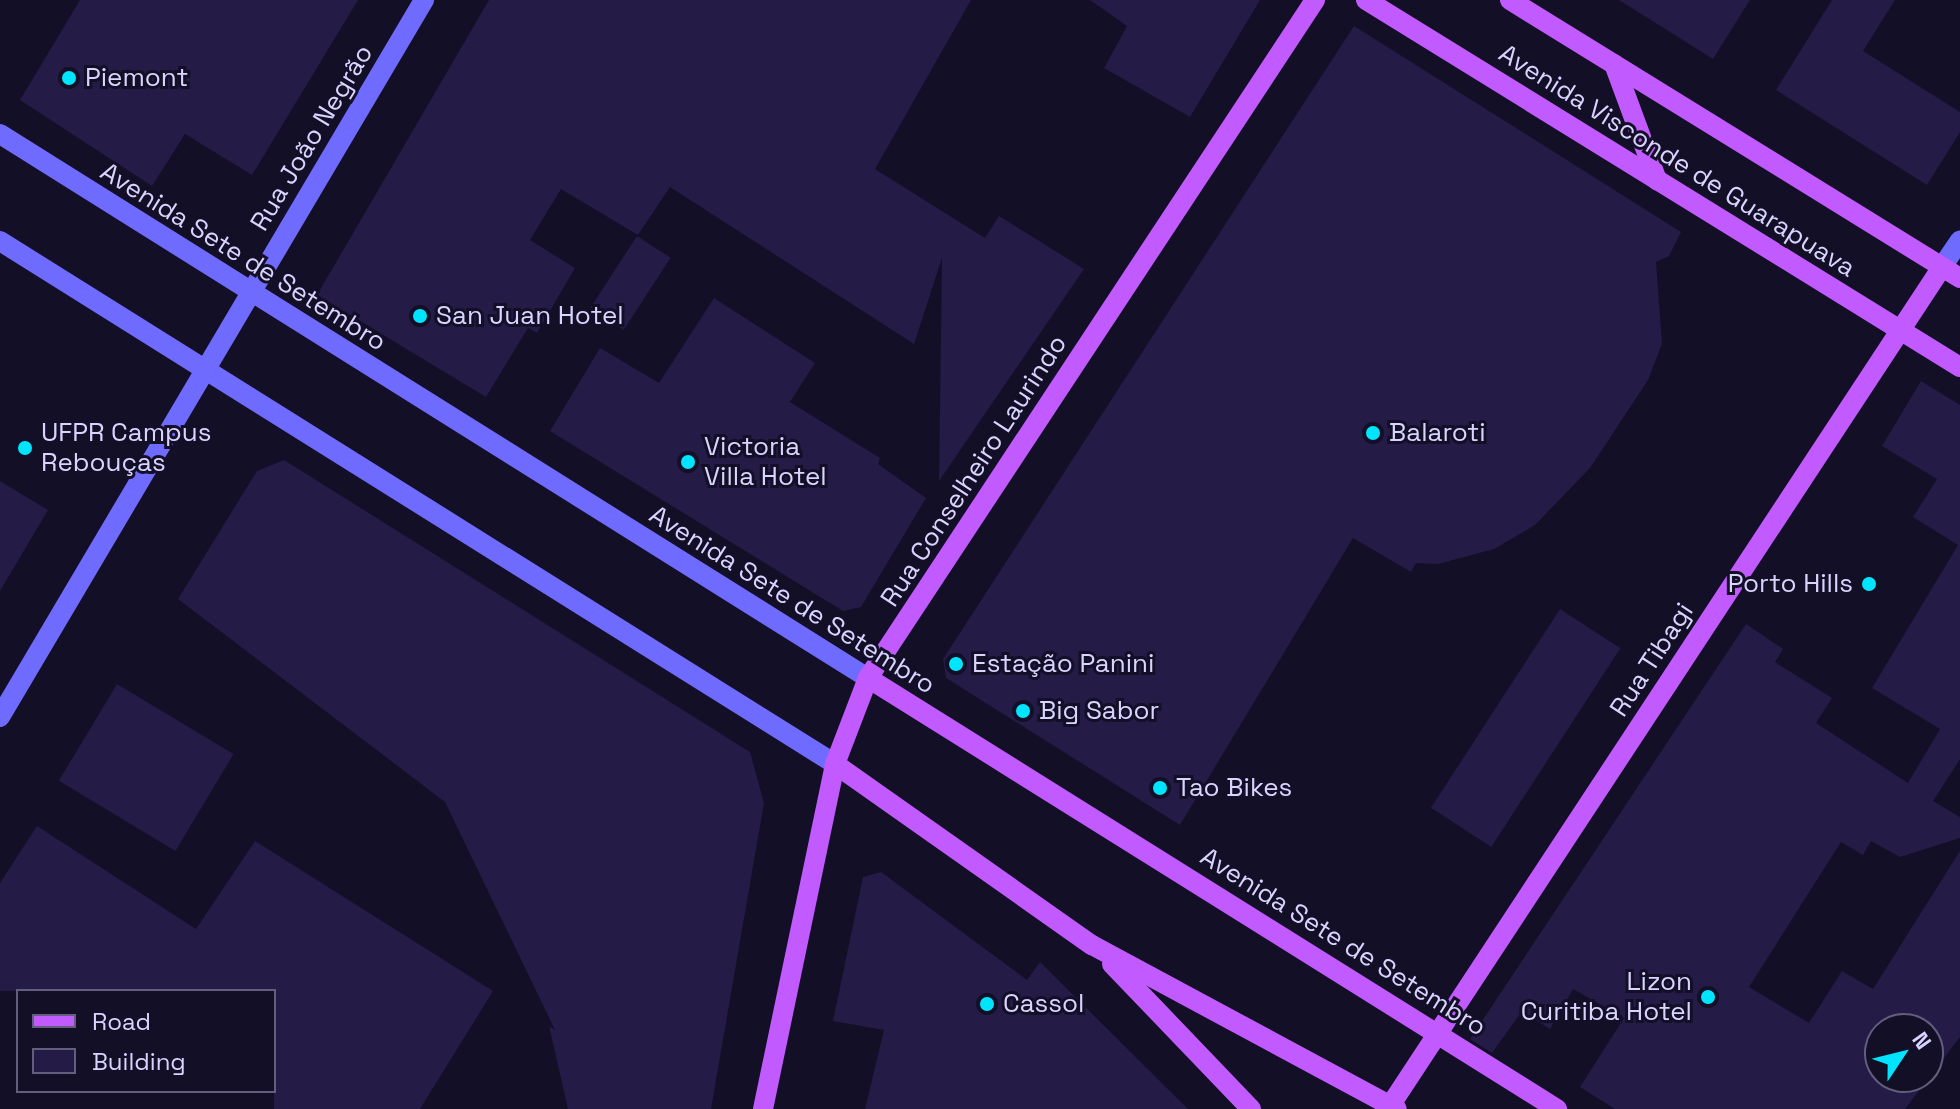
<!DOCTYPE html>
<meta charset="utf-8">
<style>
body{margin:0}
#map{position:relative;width:1960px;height:1109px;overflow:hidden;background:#130f26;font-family:"Space Grotesk",sans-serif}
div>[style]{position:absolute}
.building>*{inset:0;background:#241b47;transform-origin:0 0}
.secondary>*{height:20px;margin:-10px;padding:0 10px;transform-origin:10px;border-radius:10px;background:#6f6bff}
.primary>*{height:20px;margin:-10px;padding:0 10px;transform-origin:10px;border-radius:10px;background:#c25bff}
.dots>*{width:22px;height:22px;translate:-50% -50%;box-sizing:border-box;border:4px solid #130f26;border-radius:50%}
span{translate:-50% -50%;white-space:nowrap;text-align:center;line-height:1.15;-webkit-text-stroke:6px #130f26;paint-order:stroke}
.poi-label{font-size:26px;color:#d9d4ff}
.left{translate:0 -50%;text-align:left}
.right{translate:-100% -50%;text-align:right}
.street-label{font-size:26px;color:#d9d4ff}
.legend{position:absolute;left:16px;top:989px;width:260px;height:104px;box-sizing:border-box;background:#130f26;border:2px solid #625e7d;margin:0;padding:10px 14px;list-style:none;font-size:24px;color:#d9d4ff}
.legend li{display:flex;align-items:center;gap:16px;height:40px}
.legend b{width:40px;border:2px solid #625e7d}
.north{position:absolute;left:1864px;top:1013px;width:80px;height:80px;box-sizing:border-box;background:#130f26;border:2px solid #625e7d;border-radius:50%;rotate:55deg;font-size:22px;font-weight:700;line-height:32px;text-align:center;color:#d9d4ff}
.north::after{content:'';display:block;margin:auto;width:28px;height:36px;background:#00e5ff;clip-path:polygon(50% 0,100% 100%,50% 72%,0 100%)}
</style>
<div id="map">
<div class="building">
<i style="clip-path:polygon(80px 0,358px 0,252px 175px,185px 134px,152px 186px,20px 100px)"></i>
<i style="clip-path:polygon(489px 0,971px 0,875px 169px,985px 238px,999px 216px,1084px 269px,939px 481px,942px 258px,914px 344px,670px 187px,638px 235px,561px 189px,530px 240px,575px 268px,537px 333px,528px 328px,486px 397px,317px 295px)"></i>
<i style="clip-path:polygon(1090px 0,1260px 0,1190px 117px,1104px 68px,1127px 26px)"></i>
<i style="clip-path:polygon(1619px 0,1750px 0,1713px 59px)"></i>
<i style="clip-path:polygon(1832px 0,1895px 0,1863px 51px,1960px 112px,1960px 132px,1927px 185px,1776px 90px)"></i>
<i style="clip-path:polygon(1354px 26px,1681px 232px,1669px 256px,1656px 262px,1662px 344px,1648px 380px,1590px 468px,1535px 525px,1494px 549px,1438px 564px,1416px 563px,1411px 572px,1353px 538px,1180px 825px,946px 678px,943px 659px)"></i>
<i style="left:637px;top:236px;width:40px;height:86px;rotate:33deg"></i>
<i style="clip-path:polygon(714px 298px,815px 363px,790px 402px,880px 458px,878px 464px,926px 498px,861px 607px,843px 611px,550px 431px,600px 348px,659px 383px)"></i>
<i style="clip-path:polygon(evenodd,1921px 381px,1960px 405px,1960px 759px,1933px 801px,1960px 817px,1960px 838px,1900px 857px,1871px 841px,1863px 855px,1841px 842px,1749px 987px,1809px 1023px,1842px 971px,1873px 989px,1960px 851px,1960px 1037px,1905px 1109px,1615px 1109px,1580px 1087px,1624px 1018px,1573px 989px,1550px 1029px,1522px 1011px,1492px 1053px,1470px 1039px,1746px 624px,1783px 649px,1775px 662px,1832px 698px,1816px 723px,1908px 783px,1940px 729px,1872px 688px,1958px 545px,1913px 517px,1937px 479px,1882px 446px,1921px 381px,1880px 1029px,1928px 1029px,1928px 1077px,1880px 1077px,1880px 1029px)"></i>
<i style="clip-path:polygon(284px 460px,750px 752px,764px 803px,711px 1109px,568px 1109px,549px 1026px,555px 1030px,445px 802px,178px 599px,257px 471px)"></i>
<i style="clip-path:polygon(0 481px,48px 510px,0 591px)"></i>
<i style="left:1560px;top:609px;width:72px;height:237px;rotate:33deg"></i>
<i style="left:117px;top:684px;width:136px;height:113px;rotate:31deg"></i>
<i style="clip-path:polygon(37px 826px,196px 929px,255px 841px,493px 991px,420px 1109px,274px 1109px,274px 991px,0 991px,0 883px)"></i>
<i style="clip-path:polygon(881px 872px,1027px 980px,1040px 962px,1188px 1109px,865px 1109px,884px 1030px,833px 1021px,863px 877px)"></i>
</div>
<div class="secondary">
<i style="left:0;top:134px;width:1024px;rotate:32.08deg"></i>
<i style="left:0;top:241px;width:985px;rotate:32.06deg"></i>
<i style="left:1942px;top:267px;width:32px;rotate:-56deg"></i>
<i style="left:0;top:717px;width:833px;rotate:-59.4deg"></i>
</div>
<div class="primary">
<i style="left:1366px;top:0;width:698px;rotate:31.71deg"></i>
<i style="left:1510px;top:0;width:529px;rotate:31.71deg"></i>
<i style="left:1614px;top:64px;width:124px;rotate:69.7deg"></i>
<i style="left:868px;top:678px;width:813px;rotate:32.03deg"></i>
<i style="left:835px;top:764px;width:314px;rotate:35.2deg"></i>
<i style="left:1092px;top:945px;width:346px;rotate:28.3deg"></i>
<i style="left:1112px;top:964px;width:201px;rotate:46.2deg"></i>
<i style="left:763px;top:1109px;width:352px;rotate:-78.2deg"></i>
<i style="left:835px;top:764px;width:92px;rotate:-69deg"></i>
<i style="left:868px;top:678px;width:812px;rotate:-56.6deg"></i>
<i style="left:1388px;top:1109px;width:1008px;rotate:-56.66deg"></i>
</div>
<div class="dots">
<i style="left:69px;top:78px;background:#00e5ff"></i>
<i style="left:420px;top:316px;background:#00e5ff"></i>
<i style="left:1373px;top:433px;background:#00e5ff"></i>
<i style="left:25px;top:448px;background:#00e5ff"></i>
<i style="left:688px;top:462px;background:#00e5ff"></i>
<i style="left:1869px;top:584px;background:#00e5ff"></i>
<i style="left:956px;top:664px;background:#00e5ff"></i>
<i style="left:1023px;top:711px;background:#00e5ff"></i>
<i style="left:1160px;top:788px;background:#00e5ff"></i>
<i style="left:1708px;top:997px;background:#00e5ff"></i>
<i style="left:987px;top:1004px;background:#00e5ff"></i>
</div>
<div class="poi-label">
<span class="left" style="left:85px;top:78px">Piemont</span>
<span class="left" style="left:436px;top:316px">San Juan Hotel</span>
<span class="left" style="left:41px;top:448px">UFPR Campus<br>Rebouças</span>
<span class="left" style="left:1389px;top:433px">Balaroti</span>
<span class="left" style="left:704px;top:462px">Victoria<br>Villa Hotel</span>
<span class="right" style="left:1853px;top:584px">Porto Hills</span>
<span class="left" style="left:972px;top:664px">Estação Panini</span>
<span class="left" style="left:1039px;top:711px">Big Sabor</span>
<span class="left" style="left:1176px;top:788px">Tao Bikes</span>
<span class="right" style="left:1692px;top:997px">Lizon<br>Curitiba Hotel</span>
<span class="left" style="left:1003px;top:1004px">Cassol</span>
</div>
<div class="street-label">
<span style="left:312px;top:138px;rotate:-59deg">Rua João Negrão</span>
<span style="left:1677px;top:161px;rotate:32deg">Avenida Visconde de Guarapuava</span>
<span style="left:243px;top:257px;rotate:32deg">Avenida Sete de Setembro</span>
<span style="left:974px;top:471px;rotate:-57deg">Rua Conselheiro Laurindo</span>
<span style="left:792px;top:600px;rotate:32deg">Avenida Sete de Setembro</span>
<span style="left:1652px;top:660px;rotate:-57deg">Rua Tibagi</span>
<span style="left:1343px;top:942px;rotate:32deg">Avenida Sete de Setembro</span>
</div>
<ul class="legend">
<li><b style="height:10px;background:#c25bff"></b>Road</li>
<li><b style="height:22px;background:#241b47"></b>Building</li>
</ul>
<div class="north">N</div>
</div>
